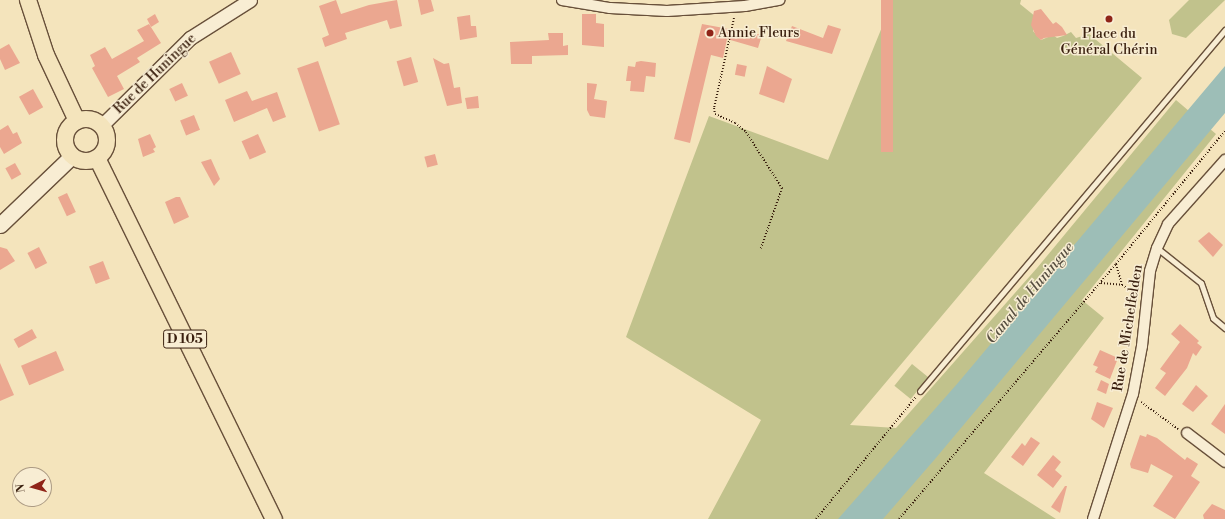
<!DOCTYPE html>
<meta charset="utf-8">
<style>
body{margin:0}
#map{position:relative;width:1225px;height:519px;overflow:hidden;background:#f4e4bc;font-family:"Libre Bodoni",serif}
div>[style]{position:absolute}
.green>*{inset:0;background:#c1c28c;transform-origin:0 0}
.water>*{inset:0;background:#9dbeb7}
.building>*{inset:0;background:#eba790;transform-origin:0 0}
.path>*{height:2px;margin-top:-1px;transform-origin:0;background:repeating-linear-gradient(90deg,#391f0e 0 1px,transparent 0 3px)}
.roads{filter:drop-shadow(1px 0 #68503a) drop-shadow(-1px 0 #68503a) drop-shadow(0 1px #68503a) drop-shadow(0 -1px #68503a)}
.service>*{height:5px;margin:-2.5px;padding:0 2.5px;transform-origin:2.5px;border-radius:2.5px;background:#f8edd3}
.minor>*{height:10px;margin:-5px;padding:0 5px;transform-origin:5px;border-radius:5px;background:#f8edd3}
.tertiary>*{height:13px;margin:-6.5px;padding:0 6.5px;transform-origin:6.5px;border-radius:6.5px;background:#f8edd3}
.secondary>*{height:15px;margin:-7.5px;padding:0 7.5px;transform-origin:7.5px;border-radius:7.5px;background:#f8edd3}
.primary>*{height:16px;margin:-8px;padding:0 8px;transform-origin:8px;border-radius:8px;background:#f4e4bc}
.primary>.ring{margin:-8px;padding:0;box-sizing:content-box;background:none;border:16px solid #f4e4bc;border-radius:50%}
.dots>*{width:11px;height:11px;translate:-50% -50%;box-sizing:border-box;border:2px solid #f8edd3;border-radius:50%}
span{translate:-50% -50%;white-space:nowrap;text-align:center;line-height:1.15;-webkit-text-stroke:3px #f8edd3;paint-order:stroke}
.shield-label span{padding:1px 3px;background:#f8edd3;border:1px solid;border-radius:3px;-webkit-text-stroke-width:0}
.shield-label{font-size:13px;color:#391f0e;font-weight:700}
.poi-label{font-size:14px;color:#391f0e}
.left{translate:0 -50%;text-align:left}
.street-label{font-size:14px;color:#391f0e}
.water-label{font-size:15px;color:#574f41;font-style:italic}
.north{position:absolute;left:12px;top:467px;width:40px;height:40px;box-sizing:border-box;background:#f8edd3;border:1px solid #ac9b84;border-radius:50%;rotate:264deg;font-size:11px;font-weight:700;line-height:16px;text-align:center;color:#391f0e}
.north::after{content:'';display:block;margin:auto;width:14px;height:18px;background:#8f2418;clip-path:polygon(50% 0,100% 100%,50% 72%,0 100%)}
</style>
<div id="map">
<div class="green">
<i style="clip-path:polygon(893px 0,1021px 0,1020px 4px,1036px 17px,1033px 31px,1041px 40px,1053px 35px,1057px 38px,1063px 36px,1071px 32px,1076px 38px,1089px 34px,1142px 78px,850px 425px,896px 428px,1037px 268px,1176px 100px,1216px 134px,1082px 300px,1104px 318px,984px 473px,1056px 519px,708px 519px,761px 420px,626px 337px,709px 116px,828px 160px)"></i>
<i style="clip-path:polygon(1189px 0,1225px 0,1186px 38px,1172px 34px,1169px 20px)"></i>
<i style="left:912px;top:364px;width:21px;height:28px;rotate:39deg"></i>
</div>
<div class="water">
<i style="clip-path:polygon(1225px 66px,1225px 113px,935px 459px,883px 519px,838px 519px,957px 384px)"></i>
</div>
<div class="building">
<i style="clip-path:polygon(336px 0,341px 14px,369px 5px,397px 0,402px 26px,390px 29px,387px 20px,345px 33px,347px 39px,325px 47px,322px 38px,329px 35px,319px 6px)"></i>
<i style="clip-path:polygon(418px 0,431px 0,434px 11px,421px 15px)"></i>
<i style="left:881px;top:0;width:12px;height:152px"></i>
<i style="clip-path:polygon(1041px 9px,1053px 24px,1056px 22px,1062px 27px,1067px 35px,1044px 38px,1041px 40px,1036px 36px,1031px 25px,1034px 11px)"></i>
<i style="clip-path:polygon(155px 14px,159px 22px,151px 27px,147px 19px)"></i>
<i style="clip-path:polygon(582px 14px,596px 14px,596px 23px,604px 24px,604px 47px,582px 45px)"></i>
<i style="clip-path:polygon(470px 15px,471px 26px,476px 26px,477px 37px,460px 40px,457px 17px)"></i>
<i style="clip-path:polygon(149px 24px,161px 43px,137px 58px,140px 62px,117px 76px,124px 89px,108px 97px,92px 68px,95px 66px,90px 55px,105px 47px,112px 59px,144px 41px,137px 30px)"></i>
<i style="clip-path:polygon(702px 24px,762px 35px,758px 48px,727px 39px,723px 58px,711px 55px,690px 143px,674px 139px)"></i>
<i style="clip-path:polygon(828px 25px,841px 29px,832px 54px,786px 41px,792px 26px,823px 38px)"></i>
<i style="clip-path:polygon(548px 33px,563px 33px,563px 46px,568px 45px,568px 55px,532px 56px,532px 64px,511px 64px,510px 42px,549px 40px)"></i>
<i style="clip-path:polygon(9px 44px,20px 63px,5px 70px,0 59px,0 49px)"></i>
<i style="left:231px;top:52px;width:24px;height:24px;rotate:66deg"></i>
<i style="left:411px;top:57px;width:26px;height:15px;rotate:74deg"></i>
<i style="clip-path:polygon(433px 58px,444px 64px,449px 63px,454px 88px,460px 87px,462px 103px,447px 106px)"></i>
<i style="left:318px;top:61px;width:67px;height:22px;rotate:71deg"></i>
<i style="clip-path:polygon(641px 61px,656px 63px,655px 77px,646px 76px,644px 92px,630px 91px,631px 81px,626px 81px,628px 66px,635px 67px,636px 62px)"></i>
<i style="left:737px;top:64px;width:10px;height:11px;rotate:11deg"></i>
<i style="clip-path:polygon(767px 66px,792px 79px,784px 103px,759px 94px)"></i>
<i style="left:182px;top:83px;width:14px;height:14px;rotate:65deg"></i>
<i style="clip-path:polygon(587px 83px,597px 84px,594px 99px,607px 101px,605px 118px,590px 116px,587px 110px)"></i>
<i style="left:33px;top:89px;width:21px;height:16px;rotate:61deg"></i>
<i style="clip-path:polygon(247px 91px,252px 101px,277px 92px,286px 117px,273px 122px,267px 108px,234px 122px,225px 100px)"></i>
<i style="clip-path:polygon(478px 96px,479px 108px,467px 109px,465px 98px)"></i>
<i style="left:194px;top:115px;width:16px;height:15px;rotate:68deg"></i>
<i style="clip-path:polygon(8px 125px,13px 134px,17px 132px,22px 143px,4px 154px,0 147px,0 130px)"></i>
<i style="clip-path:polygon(150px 134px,156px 147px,153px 149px,155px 152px,143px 157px,138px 139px)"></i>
<i style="left:258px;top:134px;width:20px;height:18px;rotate:66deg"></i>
<i style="left:435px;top:154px;width:11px;height:11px;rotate:75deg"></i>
<i style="clip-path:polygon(211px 159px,220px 179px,214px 186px,201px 162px)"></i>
<i style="left:15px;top:163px;width:13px;height:11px;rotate:61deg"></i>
<i style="left:67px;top:193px;width:21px;height:10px;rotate:65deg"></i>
<i style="clip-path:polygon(176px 197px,180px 197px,189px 217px,174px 224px,165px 202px)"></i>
<i style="clip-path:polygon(1209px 232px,1223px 245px,1213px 257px,1198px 241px)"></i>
<i style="clip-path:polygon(0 247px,7px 249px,15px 261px,0 270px)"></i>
<i style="left:39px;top:247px;width:18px;height:13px;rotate:63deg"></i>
<i style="left:103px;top:261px;width:19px;height:15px;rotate:69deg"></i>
<i style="clip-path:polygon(1180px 324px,1199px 341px,1197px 343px,1202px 347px,1196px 356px,1193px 353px,1187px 368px,1165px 396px,1155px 388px,1166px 373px,1160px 369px,1180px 342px,1171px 334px)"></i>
<i style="left:32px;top:329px;width:10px;height:21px;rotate:61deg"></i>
<i style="clip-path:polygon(1100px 350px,1118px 358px,1110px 379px,1095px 372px,1098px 367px,1093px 365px)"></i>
<i style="left:56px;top:351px;width:21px;height:38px;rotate:67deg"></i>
<i style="clip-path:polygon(0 363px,14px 395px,0 401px)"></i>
<i style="clip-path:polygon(1101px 380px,1109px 384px,1106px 394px,1097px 390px)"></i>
<i style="clip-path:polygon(1196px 385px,1208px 396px,1193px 412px,1182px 404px)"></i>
<i style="clip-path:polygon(1097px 402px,1113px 408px,1104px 428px,1091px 419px)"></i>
<i style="clip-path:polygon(1225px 404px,1225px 434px,1211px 424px)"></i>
<i style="clip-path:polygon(1147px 434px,1157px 438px,1185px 460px,1187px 457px,1198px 464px,1191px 476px,1200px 482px,1175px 519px,1153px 506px,1173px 476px,1151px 464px,1148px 473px,1131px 468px,1130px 464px,1140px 435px,1146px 437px)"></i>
<i style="clip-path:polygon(1031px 437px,1040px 443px,1023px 466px,1011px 457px,1022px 443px,1025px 446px)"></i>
<i style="clip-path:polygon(1053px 455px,1061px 462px,1055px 470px,1062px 476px,1053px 488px,1037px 475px)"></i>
<i style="clip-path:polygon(1065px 486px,1067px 486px,1060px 513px,1051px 507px)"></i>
<i style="clip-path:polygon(1212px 504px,1225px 510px,1225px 519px,1204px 519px,1203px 515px)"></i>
</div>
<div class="path">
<i style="left:734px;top:18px;width:92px;rotate:102.5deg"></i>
<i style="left:714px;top:108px;width:6px;rotate:81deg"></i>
<i style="left:715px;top:114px;width:22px;rotate:24deg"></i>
<i style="left:735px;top:123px;width:14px;rotate:39deg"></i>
<i style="left:746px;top:132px;width:67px;rotate:57.3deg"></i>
<i style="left:782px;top:188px;width:64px;rotate:109.3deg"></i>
<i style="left:1116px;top:264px;width:22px;rotate:74deg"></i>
<i style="left:1122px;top:285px;width:17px;rotate:31deg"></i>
<i style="left:1101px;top:283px;width:21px;rotate:5deg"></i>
<i style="left:1141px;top:402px;width:46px;rotate:36.1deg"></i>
<i style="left:816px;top:519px;width:158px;rotate:-50.7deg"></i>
<i style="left:899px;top:519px;width:335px;rotate:-49.6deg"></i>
<i style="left:1116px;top:264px;width:172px;rotate:-50.7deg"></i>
</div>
<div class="roads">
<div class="service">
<i style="left:1157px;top:248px;width:56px;rotate:38.5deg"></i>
<i style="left:1201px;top:283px;width:37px;rotate:71deg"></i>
<i style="left:1213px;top:318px;width:16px;rotate:40deg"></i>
<i style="left:920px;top:391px;width:473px;rotate:-49.8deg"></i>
</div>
<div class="minor">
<i style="left:562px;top:0;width:49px;rotate:9.5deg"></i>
<i style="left:610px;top:8px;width:57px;rotate:3deg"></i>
<i style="left:667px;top:11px;width:78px;rotate:-3.7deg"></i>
<i style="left:745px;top:6px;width:35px;rotate:-10deg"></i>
<i style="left:1187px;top:433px;width:48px;rotate:37.3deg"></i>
<i style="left:1093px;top:519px;width:131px;rotate:-72.3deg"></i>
<i style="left:1133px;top:394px;width:49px;rotate:-79.4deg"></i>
<i style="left:1142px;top:346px;width:75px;rotate:-83.9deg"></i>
<i style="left:1150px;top:271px;width:24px;rotate:-73deg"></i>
<i style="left:1157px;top:248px;width:26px;rotate:-65deg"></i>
<i style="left:1168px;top:224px;width:86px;rotate:-48.3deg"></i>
</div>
<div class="tertiary">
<i style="left:102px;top:125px;width:124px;rotate:-44.7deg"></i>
<i style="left:190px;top:38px;width:71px;rotate:-32.3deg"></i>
</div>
<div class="secondary">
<i style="left:0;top:225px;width:100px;rotate:-43.8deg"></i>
</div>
<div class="primary">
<i style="left:28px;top:0;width:58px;rotate:71.9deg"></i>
<i style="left:46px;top:55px;width:73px;rotate:64.8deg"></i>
<i class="ring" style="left:65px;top:119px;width:26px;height:26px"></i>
<i style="left:97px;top:158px;width:402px;rotate:63.9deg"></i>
</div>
</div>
<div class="dots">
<i style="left:1109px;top:19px;background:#8f2418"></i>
<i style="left:710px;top:33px;background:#8f2418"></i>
</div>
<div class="shield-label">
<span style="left:185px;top:339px">D 105</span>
</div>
<div class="poi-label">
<span class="left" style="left:718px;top:33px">Annie Fleurs</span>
<span style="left:1109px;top:42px">Place du<br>Général Chérin</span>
</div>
<div class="street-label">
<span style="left:155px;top:74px;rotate:-44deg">Rue de Huningue</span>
<span style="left:1128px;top:328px;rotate:-81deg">Rue de Michelfelden</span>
</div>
<div class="water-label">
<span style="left:1030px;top:293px;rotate:-50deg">Canal de Huningue</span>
</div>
<div class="north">N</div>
</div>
